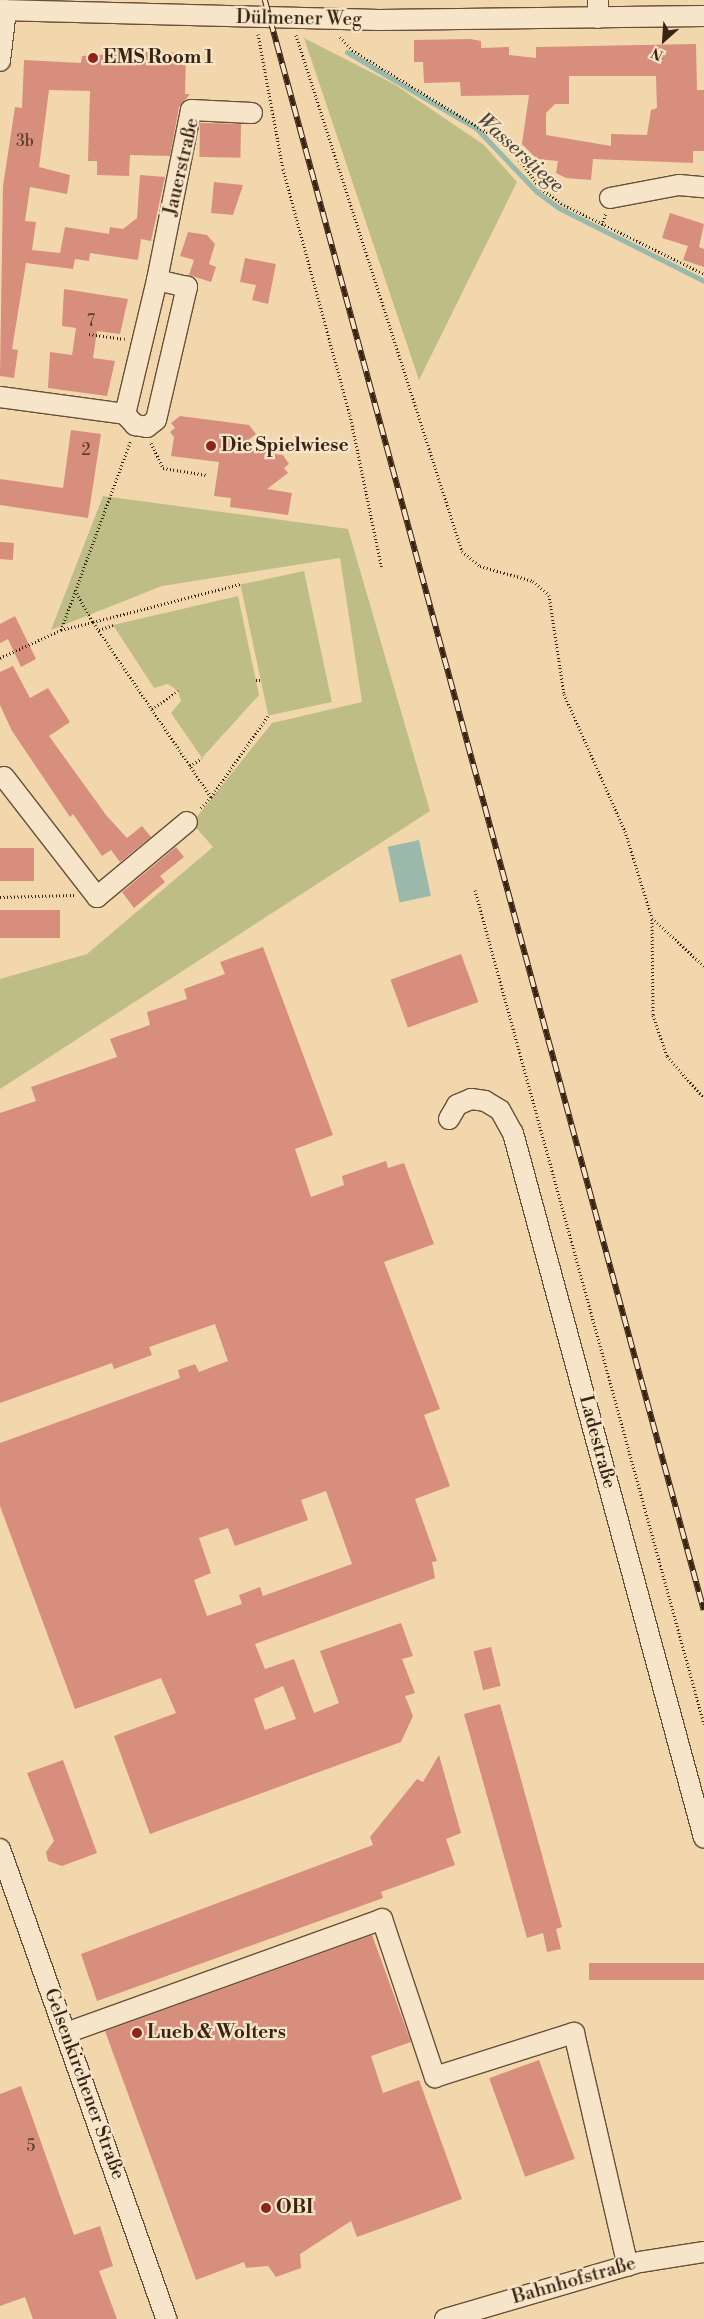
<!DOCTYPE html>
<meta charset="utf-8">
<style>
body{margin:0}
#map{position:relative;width:704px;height:2319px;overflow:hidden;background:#f2d7ac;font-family:"Libre Bodoni",serif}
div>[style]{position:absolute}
.green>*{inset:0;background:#bfbd86;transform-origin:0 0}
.water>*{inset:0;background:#9bb9ab;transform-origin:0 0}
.stream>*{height:5px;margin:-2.5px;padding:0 2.5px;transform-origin:2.5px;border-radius:2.5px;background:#9bb9ab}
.building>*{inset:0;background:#d78e7c;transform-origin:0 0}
.path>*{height:3px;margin-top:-1.5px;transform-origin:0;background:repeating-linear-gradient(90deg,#392313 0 1px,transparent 0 3.5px)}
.roads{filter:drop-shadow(1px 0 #675039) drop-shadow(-1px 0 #675039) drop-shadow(0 1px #675039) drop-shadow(0 -1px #675039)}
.minor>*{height:20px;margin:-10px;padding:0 10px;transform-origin:10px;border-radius:10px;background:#f7e5c9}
.rail>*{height:5.5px;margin-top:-2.75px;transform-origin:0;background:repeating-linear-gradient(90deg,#f7e5c9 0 11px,#392313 0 22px);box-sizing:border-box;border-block:1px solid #392313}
.dots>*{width:14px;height:14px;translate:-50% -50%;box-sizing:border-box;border:2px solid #f7e5c9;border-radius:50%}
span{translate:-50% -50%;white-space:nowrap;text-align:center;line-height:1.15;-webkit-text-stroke:4.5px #f7e5c9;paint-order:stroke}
.number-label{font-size:16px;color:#603e2d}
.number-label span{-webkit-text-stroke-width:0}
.street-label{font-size:19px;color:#392313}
.poi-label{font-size:19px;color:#392313;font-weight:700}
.left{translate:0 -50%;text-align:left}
.water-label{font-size:20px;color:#524839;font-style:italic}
.north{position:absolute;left:639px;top:15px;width:50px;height:50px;-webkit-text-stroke:4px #f7e5c9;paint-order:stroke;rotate:206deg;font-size:14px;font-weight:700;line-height:20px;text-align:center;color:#392313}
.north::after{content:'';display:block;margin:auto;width:18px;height:22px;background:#392313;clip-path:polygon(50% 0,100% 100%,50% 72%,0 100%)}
</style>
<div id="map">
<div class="green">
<i style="clip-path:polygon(304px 38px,394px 84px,484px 145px,517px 182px,419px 380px)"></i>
<i style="clip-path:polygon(103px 496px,348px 529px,430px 811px,0 1089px,0 979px,87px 954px,213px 847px,192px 823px,272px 723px,362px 702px,340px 558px,162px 586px,51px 630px)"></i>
<i style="left:304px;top:571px;width:134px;height:65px;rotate:78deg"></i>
<i style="clip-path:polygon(238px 596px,259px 695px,202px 758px,171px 713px,181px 701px,178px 691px,168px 684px,154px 688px,113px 625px)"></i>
</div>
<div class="water">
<i style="left:419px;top:840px;width:57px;height:32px;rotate:78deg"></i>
</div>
<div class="stream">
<i style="left:347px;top:52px;width:151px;rotate:30.6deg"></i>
<i style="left:477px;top:129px;width:87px;rotate:46.4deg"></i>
<i style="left:537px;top:192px;width:27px;rotate:36deg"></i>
<i style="left:559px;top:208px;width:162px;rotate:26.7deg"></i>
</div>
<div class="building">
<i style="clip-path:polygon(evenodd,470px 39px,481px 41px,481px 48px,509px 47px,509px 55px,536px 58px,536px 47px,696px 44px,697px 90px,704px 90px,704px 151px,693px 151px,693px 163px,593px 159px,591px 180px,566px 178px,556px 173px,558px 161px,537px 159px,522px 144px,529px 95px,461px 96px,460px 82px,424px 83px,423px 62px,414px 62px,414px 40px,470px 39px,569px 76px,656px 76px,657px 108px,651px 110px,647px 135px,611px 134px,611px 146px,546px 135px,546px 113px,555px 104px,569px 104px,569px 76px)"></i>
<i style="clip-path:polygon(147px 52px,186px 53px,185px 94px,190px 94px,179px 107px,170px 156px,130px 155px,129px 176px,97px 175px,97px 161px,88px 161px,90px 91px,49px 90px,39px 167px,70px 175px,67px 194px,30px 187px,25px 221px,36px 222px,32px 250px,60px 253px,65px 227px,109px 234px,110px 227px,123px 229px,137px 218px,140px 175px,165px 177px,151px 241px,141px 239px,138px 260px,90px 253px,89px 261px,75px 259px,73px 269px,26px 263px,12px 349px,18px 350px,14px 378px,0 376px,3px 186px,15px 107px,22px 108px,24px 60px,81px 63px,82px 56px)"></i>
<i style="left:200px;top:123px;width:41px;height:34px;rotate:1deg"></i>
<i style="clip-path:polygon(214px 182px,243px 185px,233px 215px,211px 213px)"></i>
<i style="clip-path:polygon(670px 213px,704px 224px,699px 247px,704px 249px,704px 267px,683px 260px,688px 246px,662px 238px)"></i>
<i style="clip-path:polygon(188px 232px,207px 235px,215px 244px,209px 264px,216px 267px,211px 282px,189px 275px,194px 260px,180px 256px)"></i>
<i style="clip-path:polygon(245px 258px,276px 264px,268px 304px,252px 300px,256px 285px,240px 282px)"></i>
<i style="clip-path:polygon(64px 289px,128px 299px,120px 334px,97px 331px,93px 358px,115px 361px,107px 396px,48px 388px,50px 352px,72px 355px,76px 328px,62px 326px)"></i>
<i style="clip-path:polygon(180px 416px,249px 425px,256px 434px,237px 449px,283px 455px,289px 464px,284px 468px,288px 473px,267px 489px,292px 493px,288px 515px,230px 507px,231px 498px,214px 496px,219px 462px,171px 456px,174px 437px,170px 432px,175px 428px,171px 423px)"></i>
<i style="clip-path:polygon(71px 430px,101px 434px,88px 518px,0 505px,0 479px,63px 488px)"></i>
<i style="left:0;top:542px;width:14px;height:17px;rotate:4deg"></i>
<i style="clip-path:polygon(15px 616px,36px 659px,21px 667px,8px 639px,0 643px,0 624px)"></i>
<i style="clip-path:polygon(13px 666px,30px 698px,48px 688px,70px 722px,49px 736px,106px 815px,127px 838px,142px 826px,151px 837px,120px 862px,111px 850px,102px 856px,73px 814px,70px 817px,12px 731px,0 705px,0 672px)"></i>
<i style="clip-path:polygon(176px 847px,184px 857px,160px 876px,165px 882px,134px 908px,122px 892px)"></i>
<i style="left:0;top:848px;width:34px;height:33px"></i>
<i style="left:0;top:910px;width:60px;height:28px"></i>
<i style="clip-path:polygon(evenodd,263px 947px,333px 1135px,295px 1149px,311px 1197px,344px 1185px,342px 1176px,386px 1161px,388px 1168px,404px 1163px,434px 1244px,384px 1262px,440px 1409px,424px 1415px,450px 1486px,415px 1499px,437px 1561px,432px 1562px,435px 1578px,255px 1644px,265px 1669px,294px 1659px,314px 1713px,339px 1703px,320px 1651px,401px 1623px,413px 1656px,402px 1659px,415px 1693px,405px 1696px,413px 1716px,401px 1742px,150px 1834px,114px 1736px,176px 1713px,161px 1678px,75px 1709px,0 1506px,0 1443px,180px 1378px,178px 1370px,195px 1364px,199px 1372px,228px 1361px,215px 1324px,149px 1347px,152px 1355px,114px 1369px,112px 1363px,0 1403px,0 1113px,36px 1101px,31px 1087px,117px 1057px,110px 1039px,150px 1025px,147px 1012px,187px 999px,184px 989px,225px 974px,220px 962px,263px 947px,326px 1491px,352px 1564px,263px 1596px,260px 1587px,239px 1595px,242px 1604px,207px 1616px,194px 1580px,211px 1573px,199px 1538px,228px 1528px,235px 1546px,308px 1520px,301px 1500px,326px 1491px,263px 947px,283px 1686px,296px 1719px,265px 1730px,254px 1699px,283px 1686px)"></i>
<i style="left:461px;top:954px;width:51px;height:75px;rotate:70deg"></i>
<i style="left:491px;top:1647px;width:40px;height:18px;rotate:76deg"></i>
<i style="clip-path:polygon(500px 1704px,562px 1927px,556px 1929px,561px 1949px,547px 1952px,543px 1933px,527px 1938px,464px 1714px)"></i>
<i style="clip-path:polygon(439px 1755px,461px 1833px,446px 1839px,455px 1865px,381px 1892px,383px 1898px,97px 2001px,81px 1954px,373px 1845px,370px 1837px,417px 1779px,423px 1782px)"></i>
<i style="clip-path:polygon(63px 1760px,97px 1853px,62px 1866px,48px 1861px,46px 1852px,54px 1841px,27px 1773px)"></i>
<i style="clip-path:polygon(372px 1935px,411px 2042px,371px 2056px,383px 2093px,419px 2080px,462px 2199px,357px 2237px,351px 2221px,300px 2254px,301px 2268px,276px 2277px,268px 2266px,246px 2268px,244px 2262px,196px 2280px,105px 2031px)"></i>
<i style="left:704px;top:1963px;width:17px;height:115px;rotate:90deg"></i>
<i style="left:539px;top:2060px;width:105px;height:53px;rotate:70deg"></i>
<i style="clip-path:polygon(21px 2086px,74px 2235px,100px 2226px,113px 2266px,99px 2271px,117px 2319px,33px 2319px,25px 2297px,0 2306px,0 2094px)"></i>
</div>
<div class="path">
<i style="left:258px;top:34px;width:137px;rotate:79.5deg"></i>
<i style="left:283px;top:169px;width:255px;rotate:74.8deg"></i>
<i style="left:350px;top:415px;width:157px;rotate:78.3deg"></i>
<i style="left:296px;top:35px;width:542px;rotate:72.17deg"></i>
<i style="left:462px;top:551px;width:23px;rotate:40deg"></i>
<i style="left:480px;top:566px;width:55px;rotate:15.8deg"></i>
<i style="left:533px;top:581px;width:21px;rotate:41deg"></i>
<i style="left:549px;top:595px;width:100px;rotate:81.4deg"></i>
<i style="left:564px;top:694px;width:150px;rotate:66deg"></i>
<i style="left:625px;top:831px;width:91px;rotate:72.8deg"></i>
<i style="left:652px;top:918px;width:71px;rotate:42.7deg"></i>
<i style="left:340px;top:37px;width:18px;rotate:47deg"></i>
<i style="left:352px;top:50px;width:184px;rotate:31.4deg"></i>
<i style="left:509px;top:146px;width:54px;rotate:53.3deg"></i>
<i style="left:541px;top:189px;width:28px;rotate:35deg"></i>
<i style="left:564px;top:205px;width:156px;rotate:26.2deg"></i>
<i style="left:602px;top:225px;width:13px;rotate:-72deg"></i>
<i style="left:89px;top:334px;width:36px;rotate:8deg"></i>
<i style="left:151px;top:443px;width:28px;rotate:64deg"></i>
<i style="left:163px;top:468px;width:44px;rotate:9.2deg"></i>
<i style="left:75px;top:590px;width:37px;rotate:61deg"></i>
<i style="left:93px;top:622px;width:152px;rotate:-14.5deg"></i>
<i style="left:61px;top:630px;width:202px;rotate:-69.8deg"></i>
<i style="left:99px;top:630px;width:15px;rotate:-20deg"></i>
<i style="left:0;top:658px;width:67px;rotate:-24.7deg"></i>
<i style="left:61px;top:630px;width:33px;rotate:-14deg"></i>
<i style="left:93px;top:622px;width:211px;rotate:56deg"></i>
<i style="left:211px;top:797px;width:16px;rotate:133deg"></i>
<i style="left:256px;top:680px;width:4px"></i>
<i style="left:152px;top:709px;width:32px;rotate:-35deg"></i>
<i style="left:190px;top:766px;width:14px;rotate:-34deg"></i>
<i style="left:211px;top:797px;width:99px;rotate:-54.9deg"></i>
<i style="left:475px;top:890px;width:865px;rotate:74.65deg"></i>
<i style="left:0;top:897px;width:74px;rotate:-1.5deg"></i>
<i style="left:652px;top:919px;width:96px;rotate:89.4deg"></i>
<i style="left:653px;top:1015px;width:43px;rotate:71.1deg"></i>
<i style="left:667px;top:1056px;width:56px;rotate:48.6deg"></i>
</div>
<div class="roads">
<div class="minor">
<i style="left:598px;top:0;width:18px;rotate:90deg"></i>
<i style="left:0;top:10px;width:379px;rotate:1.5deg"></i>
<i style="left:379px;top:20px;width:325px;rotate:-0.7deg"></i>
<i style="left:0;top:61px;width:51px;rotate:-83.3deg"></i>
<i style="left:610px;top:198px;width:70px;rotate:-10.7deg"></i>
<i style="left:679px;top:185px;width:25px;rotate:5deg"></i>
<i style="left:157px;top:280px;width:173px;rotate:-78.7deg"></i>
<i style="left:191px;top:110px;width:61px;rotate:2.8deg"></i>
<i style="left:0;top:397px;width:126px;rotate:7.7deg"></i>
<i style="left:125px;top:414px;width:15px;rotate:48deg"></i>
<i style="left:135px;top:425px;width:12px;rotate:9deg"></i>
<i style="left:147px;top:427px;width:11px;rotate:-38deg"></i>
<i style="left:156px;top:420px;width:137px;rotate:-76.9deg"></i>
<i style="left:187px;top:287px;width:31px;rotate:-167deg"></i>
<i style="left:157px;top:280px;width:138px;rotate:103.4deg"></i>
<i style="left:4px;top:777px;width:152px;rotate:52.2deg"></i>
<i style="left:97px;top:897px;width:117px;rotate:-39.8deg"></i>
<i style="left:449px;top:1119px;width:16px;rotate:-60deg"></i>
<i style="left:457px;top:1105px;width:15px;rotate:-23deg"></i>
<i style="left:471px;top:1099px;width:14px;rotate:8deg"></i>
<i style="left:485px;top:1101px;width:17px;rotate:31deg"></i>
<i style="left:500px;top:1110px;width:26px;rotate:61deg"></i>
<i style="left:513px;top:1133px;width:730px;rotate:74.84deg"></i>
<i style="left:0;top:1849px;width:498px;rotate:70.5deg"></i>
<i style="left:66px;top:2033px;width:336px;rotate:-19.8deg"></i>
<i style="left:382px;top:1919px;width:167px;rotate:71.5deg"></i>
<i style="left:435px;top:2077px;width:146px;rotate:-17.6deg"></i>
<i style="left:574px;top:2033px;width:239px;rotate:77deg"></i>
<i style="left:445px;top:2319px;width:203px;rotate:-16.3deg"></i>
<i style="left:640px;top:2262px;width:65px;rotate:-8.9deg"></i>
</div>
</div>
<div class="rail">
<i style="left:265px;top:0;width:1669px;rotate:74.75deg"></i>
</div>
<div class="dots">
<i style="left:93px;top:58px;background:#8f2418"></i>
<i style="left:211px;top:446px;background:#8f2418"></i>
<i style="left:137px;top:2033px;background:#8f2418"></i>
<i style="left:266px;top:2208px;background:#8f2418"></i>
</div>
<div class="number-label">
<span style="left:25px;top:141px">3b</span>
<span style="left:91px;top:321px">7</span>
<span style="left:86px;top:450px">2</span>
<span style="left:31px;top:2146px">5</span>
</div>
<div class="street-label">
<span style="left:299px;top:19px;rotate:1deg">Dülmener Weg</span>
<span style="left:182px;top:167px;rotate:-77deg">Jauerstraße</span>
<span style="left:597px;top:1442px;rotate:75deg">Ladestraße</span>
<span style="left:84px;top:2084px;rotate:70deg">Gelsenkirchener Straße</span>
<span style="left:574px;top:2281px;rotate:-16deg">Bahnhofstraße</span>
</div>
<div class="poi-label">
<span class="left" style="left:103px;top:58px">EMS Room 1</span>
<span class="left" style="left:221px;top:446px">Die Spielwiese</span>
<span class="left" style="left:147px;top:2033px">Lueb &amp; Wolters</span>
<span class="left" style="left:276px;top:2208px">OBI</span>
</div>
<div class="water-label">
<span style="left:520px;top:153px;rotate:42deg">Wasserstiege</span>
</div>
<div class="north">N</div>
</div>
